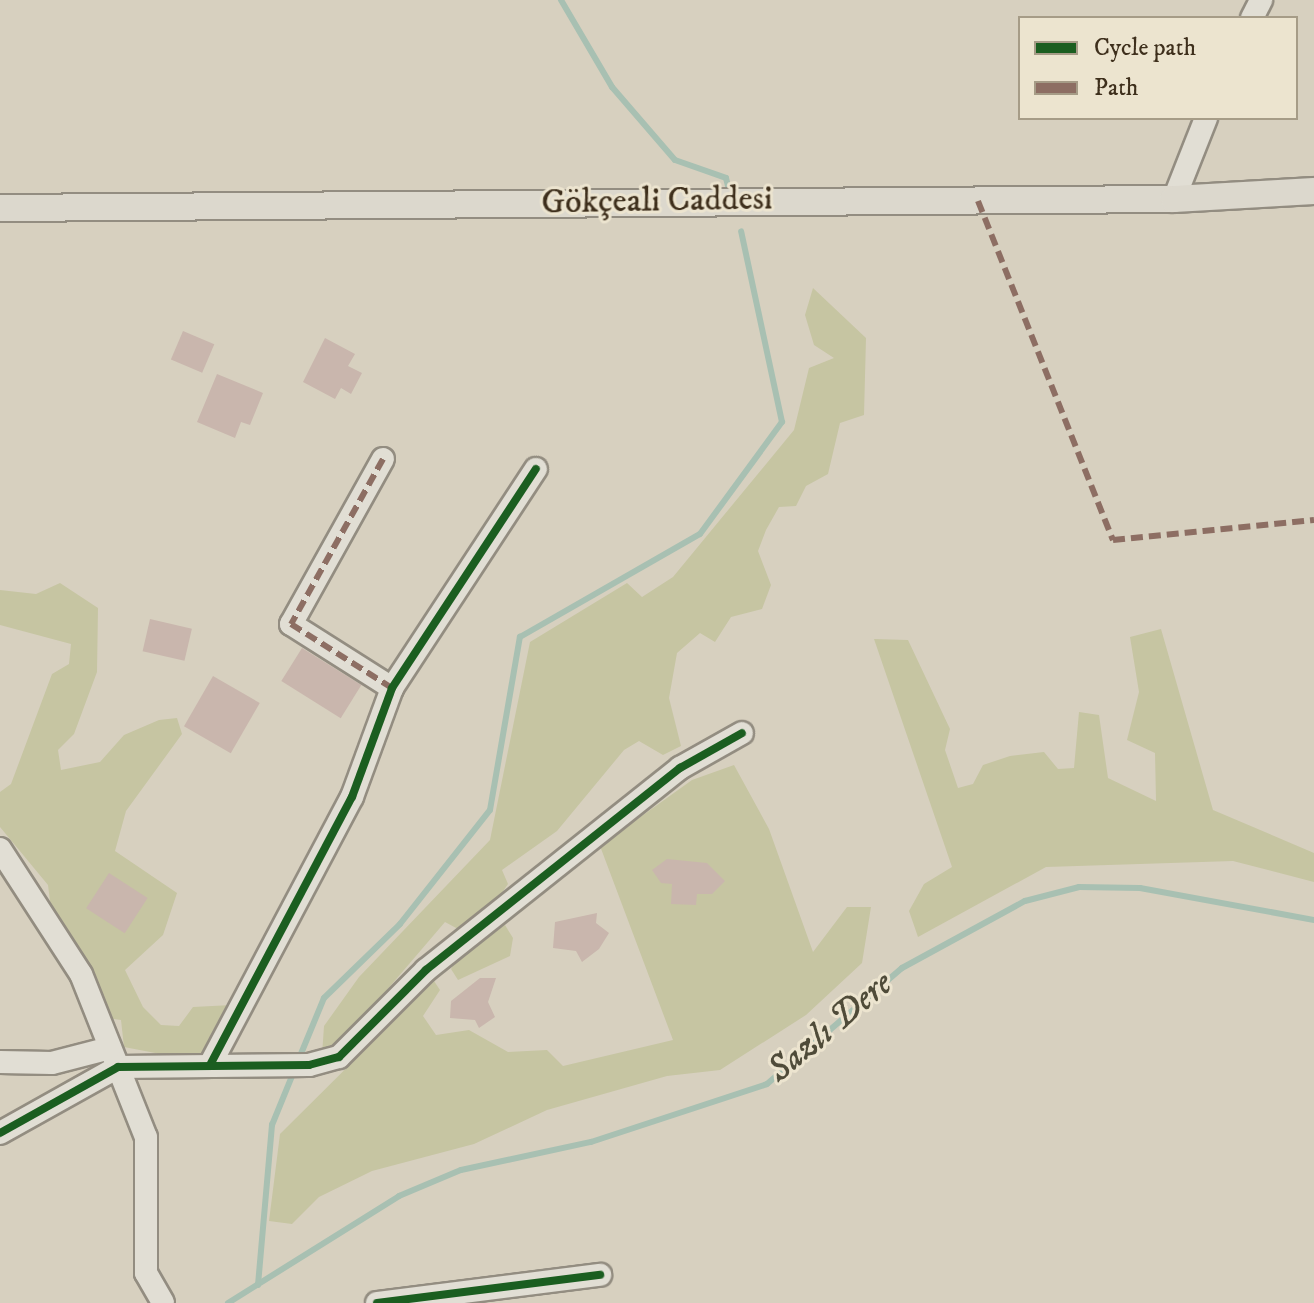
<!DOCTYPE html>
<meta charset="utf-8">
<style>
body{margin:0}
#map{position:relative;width:1314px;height:1303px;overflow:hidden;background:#d7d0bf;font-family:"IM FELL DW Pica",serif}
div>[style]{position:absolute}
.green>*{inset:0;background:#c6c5a2}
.stream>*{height:6px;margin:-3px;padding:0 3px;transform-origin:3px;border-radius:3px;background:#a8c0b2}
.building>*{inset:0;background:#c9b6ad;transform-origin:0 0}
.roads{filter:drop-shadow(2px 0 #938d81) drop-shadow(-2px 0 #938d81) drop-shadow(0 2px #938d81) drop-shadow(0 -2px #938d81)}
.minor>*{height:22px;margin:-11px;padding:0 11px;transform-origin:11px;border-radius:11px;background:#e1ded4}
.major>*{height:26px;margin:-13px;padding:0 13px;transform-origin:13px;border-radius:13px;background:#dcd8cd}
.quiet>*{height:6px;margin-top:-3px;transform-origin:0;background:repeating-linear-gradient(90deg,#8d6e63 0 12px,transparent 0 18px)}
.cycleway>*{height:8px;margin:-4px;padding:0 4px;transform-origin:4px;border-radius:4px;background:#1b5e20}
span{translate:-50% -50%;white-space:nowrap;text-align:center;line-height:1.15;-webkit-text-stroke:6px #ece4cf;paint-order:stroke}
.street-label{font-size:34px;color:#3e2f1c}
.water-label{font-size:36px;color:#4f4b39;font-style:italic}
.legend{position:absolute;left:1018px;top:16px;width:280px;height:104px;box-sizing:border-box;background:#ece4cf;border:2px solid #a69c87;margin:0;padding:10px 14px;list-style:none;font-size:24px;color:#3e2f1c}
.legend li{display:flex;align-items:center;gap:16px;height:40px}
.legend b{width:40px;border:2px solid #a69c87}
</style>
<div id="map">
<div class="green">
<i style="clip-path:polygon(813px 288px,866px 338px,864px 415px,840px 423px,828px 474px,806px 486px,796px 506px,779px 507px,766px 530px,758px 551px,771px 585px,762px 609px,731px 617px,715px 642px,700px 633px,677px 653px,669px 698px,681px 746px,663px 755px,639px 741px,624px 750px,557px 831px,502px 870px,508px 884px,493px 906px,458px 929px,445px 922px,339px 1046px,322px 1055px,324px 1026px,359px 977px,490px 840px,530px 642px,627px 583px,642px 597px,673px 577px,794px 430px,809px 368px,834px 358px,814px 345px,805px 315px)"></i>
<i style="clip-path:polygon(60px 583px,98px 608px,97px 672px,74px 734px,58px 750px,61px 770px,100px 762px,124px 735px,159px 720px,177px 718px,182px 734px,126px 811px,115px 851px,177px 893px,163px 935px,125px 970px,143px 1007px,161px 1025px,179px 1026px,193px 1007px,232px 1005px,220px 1046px,197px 1061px,124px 1047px,121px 1020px,107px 1018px,52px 917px,48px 885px,0 827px,0 792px,11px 784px,52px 674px,69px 664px,71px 644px,0 625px,0 590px,36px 594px)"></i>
<i style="clip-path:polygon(1161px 629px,1213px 810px,1314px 853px,1314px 882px,1233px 861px,1046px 867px,918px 937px,909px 911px,924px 884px,952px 867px,874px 639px,908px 640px,950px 729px,945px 750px,958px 788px,973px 784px,983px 765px,1010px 756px,1044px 752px,1058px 769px,1074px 768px,1079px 712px,1099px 715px,1108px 778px,1156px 801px,1155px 753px,1127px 740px,1139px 692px,1130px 637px)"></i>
<i style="clip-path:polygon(734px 765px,769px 829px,813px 952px,847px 907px,871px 907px,862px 963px,806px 1015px,720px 1070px,667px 1076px,547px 1110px,474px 1144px,372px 1171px,319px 1197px,292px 1224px,269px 1221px,280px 1134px,434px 981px,440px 990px,423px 1016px,436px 1035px,469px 1030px,508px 1052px,547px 1050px,563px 1066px,673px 1040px,600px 846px,692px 780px)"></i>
<i style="clip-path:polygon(505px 925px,513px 938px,510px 956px,458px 980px,451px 969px,458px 956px)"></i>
</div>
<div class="stream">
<i style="left:561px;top:0;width:101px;rotate:59.6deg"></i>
<i style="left:612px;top:87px;width:96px;rotate:49.2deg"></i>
<i style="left:675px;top:160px;width:54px;rotate:19.4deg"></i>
<i style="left:726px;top:178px;width:16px;rotate:76deg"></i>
<i style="left:298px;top:1061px;width:68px;rotate:-67.6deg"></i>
<i style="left:324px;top:998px;width:106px;rotate:-44.2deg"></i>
<i style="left:400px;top:924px;width:145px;rotate:-51.7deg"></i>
<i style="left:490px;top:810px;width:176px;rotate:-80.2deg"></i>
<i style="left:520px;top:637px;width:207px;rotate:-29.8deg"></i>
<i style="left:700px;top:534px;width:139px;rotate:-53.8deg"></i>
<i style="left:782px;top:422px;width:195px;rotate:-102.1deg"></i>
<i style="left:258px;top:1285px;width:161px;rotate:-85deg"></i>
<i style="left:272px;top:1125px;width:58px;rotate:-67.8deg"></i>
<i style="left:228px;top:1303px;width:202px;rotate:-32deg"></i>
<i style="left:399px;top:1196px;width:67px;rotate:-22.8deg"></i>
<i style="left:461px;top:1170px;width:133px;rotate:-12.2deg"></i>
<i style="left:591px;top:1142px;width:185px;rotate:-18.2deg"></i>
<i style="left:767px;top:1084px;width:178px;rotate:-40.7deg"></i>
<i style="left:902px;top:968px;width:140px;rotate:-28.6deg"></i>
<i style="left:1025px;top:901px;width:56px;rotate:-14.5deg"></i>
<i style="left:1079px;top:887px;width:61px;rotate:0.9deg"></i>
<i style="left:1140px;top:888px;width:177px;rotate:10.4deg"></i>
</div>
<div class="building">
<i style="left:183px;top:331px;width:34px;height:31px;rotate:23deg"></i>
<i style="clip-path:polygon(325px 338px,355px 354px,348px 366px,362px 373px,351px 394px,341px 388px,335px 399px,303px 382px)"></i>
<i style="clip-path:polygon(217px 374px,263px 393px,250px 425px,241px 422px,235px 438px,197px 422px)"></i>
<i style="left:150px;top:619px;width:43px;height:33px;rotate:13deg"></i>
<i style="left:302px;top:648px;width:70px;height:39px;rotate:32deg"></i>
<i style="left:213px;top:676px;width:54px;height:58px;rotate:30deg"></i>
<i style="clip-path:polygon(667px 859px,707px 863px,725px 881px,712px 894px,697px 894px,696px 905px,671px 904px,672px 884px,661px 883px,652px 870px)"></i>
<i style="left:109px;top:873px;width:46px;height:42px;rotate:33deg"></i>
<i style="clip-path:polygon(597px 913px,596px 923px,609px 933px,599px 949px,582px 962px,576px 951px,553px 948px,555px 922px)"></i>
<i style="clip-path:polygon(480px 978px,496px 978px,488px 1002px,495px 1017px,479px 1028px,475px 1020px,450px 1018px,451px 1001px)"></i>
</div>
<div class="roads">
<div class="minor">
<i style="left:1252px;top:18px;width:20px;rotate:-63deg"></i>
<i style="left:1174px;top:199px;width:87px;rotate:-68.4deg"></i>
<i style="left:383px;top:459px;width:189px;rotate:119.1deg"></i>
<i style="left:291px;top:624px;width:120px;rotate:32.4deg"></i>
<i style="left:0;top:849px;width:149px;rotate:57.1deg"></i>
<i style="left:81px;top:974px;width:175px;rotate:68.3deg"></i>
<i style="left:146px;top:1137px;width:136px;rotate:90deg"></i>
<i style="left:146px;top:1273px;width:34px;rotate:60deg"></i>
<i style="left:0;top:1062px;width:52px;rotate:1.1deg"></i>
<i style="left:52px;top:1063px;width:60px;rotate:-14.5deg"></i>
<i style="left:210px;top:1065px;width:303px;rotate:-62.1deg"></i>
<i style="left:352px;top:797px;width:116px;rotate:-69.8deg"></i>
<i style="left:392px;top:688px;width:262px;rotate:-56.7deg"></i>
<i style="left:0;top:1133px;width:135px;rotate:-29.2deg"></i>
<i style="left:118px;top:1067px;width:191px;rotate:-0.6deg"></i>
<i style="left:309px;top:1065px;width:31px;rotate:-15deg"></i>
<i style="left:339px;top:1057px;width:123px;rotate:-45deg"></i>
<i style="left:426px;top:970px;width:325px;rotate:-38.5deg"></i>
<i style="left:680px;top:768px;width:71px;rotate:-29.4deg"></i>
<i style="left:377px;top:1303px;width:225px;rotate:-7.2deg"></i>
</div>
<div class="major">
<i style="left:0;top:208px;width:1174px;rotate:-0.44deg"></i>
<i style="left:1174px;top:199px;width:140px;rotate:-3.3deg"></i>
</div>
</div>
<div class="quiet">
<i style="left:978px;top:201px;width:365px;rotate:68.3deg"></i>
<i style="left:1113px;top:540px;width:202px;rotate:-5.7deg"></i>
<i style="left:383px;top:459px;width:189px;rotate:119.1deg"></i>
<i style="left:291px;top:624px;width:120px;rotate:32.4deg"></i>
</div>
<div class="cycleway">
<i style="left:210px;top:1065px;width:303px;rotate:-62.1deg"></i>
<i style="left:352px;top:797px;width:116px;rotate:-69.8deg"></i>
<i style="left:392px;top:688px;width:262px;rotate:-56.7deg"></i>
<i style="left:0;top:1133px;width:135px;rotate:-29.2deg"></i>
<i style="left:118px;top:1067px;width:191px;rotate:-0.6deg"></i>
<i style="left:309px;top:1065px;width:31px;rotate:-15deg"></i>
<i style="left:339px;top:1057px;width:123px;rotate:-45deg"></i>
<i style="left:426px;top:970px;width:325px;rotate:-38.5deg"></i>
<i style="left:680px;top:768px;width:71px;rotate:-29.4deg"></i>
<i style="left:377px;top:1303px;width:225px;rotate:-7.2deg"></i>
</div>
<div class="street-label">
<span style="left:657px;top:201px;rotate:-1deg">Gökçeali Caddesi</span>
</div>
<div class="water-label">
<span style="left:830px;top:1027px;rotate:-40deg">Sazlı Dere</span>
</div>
<ul class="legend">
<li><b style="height:10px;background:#1b5e20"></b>Cycle path</li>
<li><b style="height:10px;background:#8d6e63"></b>Path</li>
</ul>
</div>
